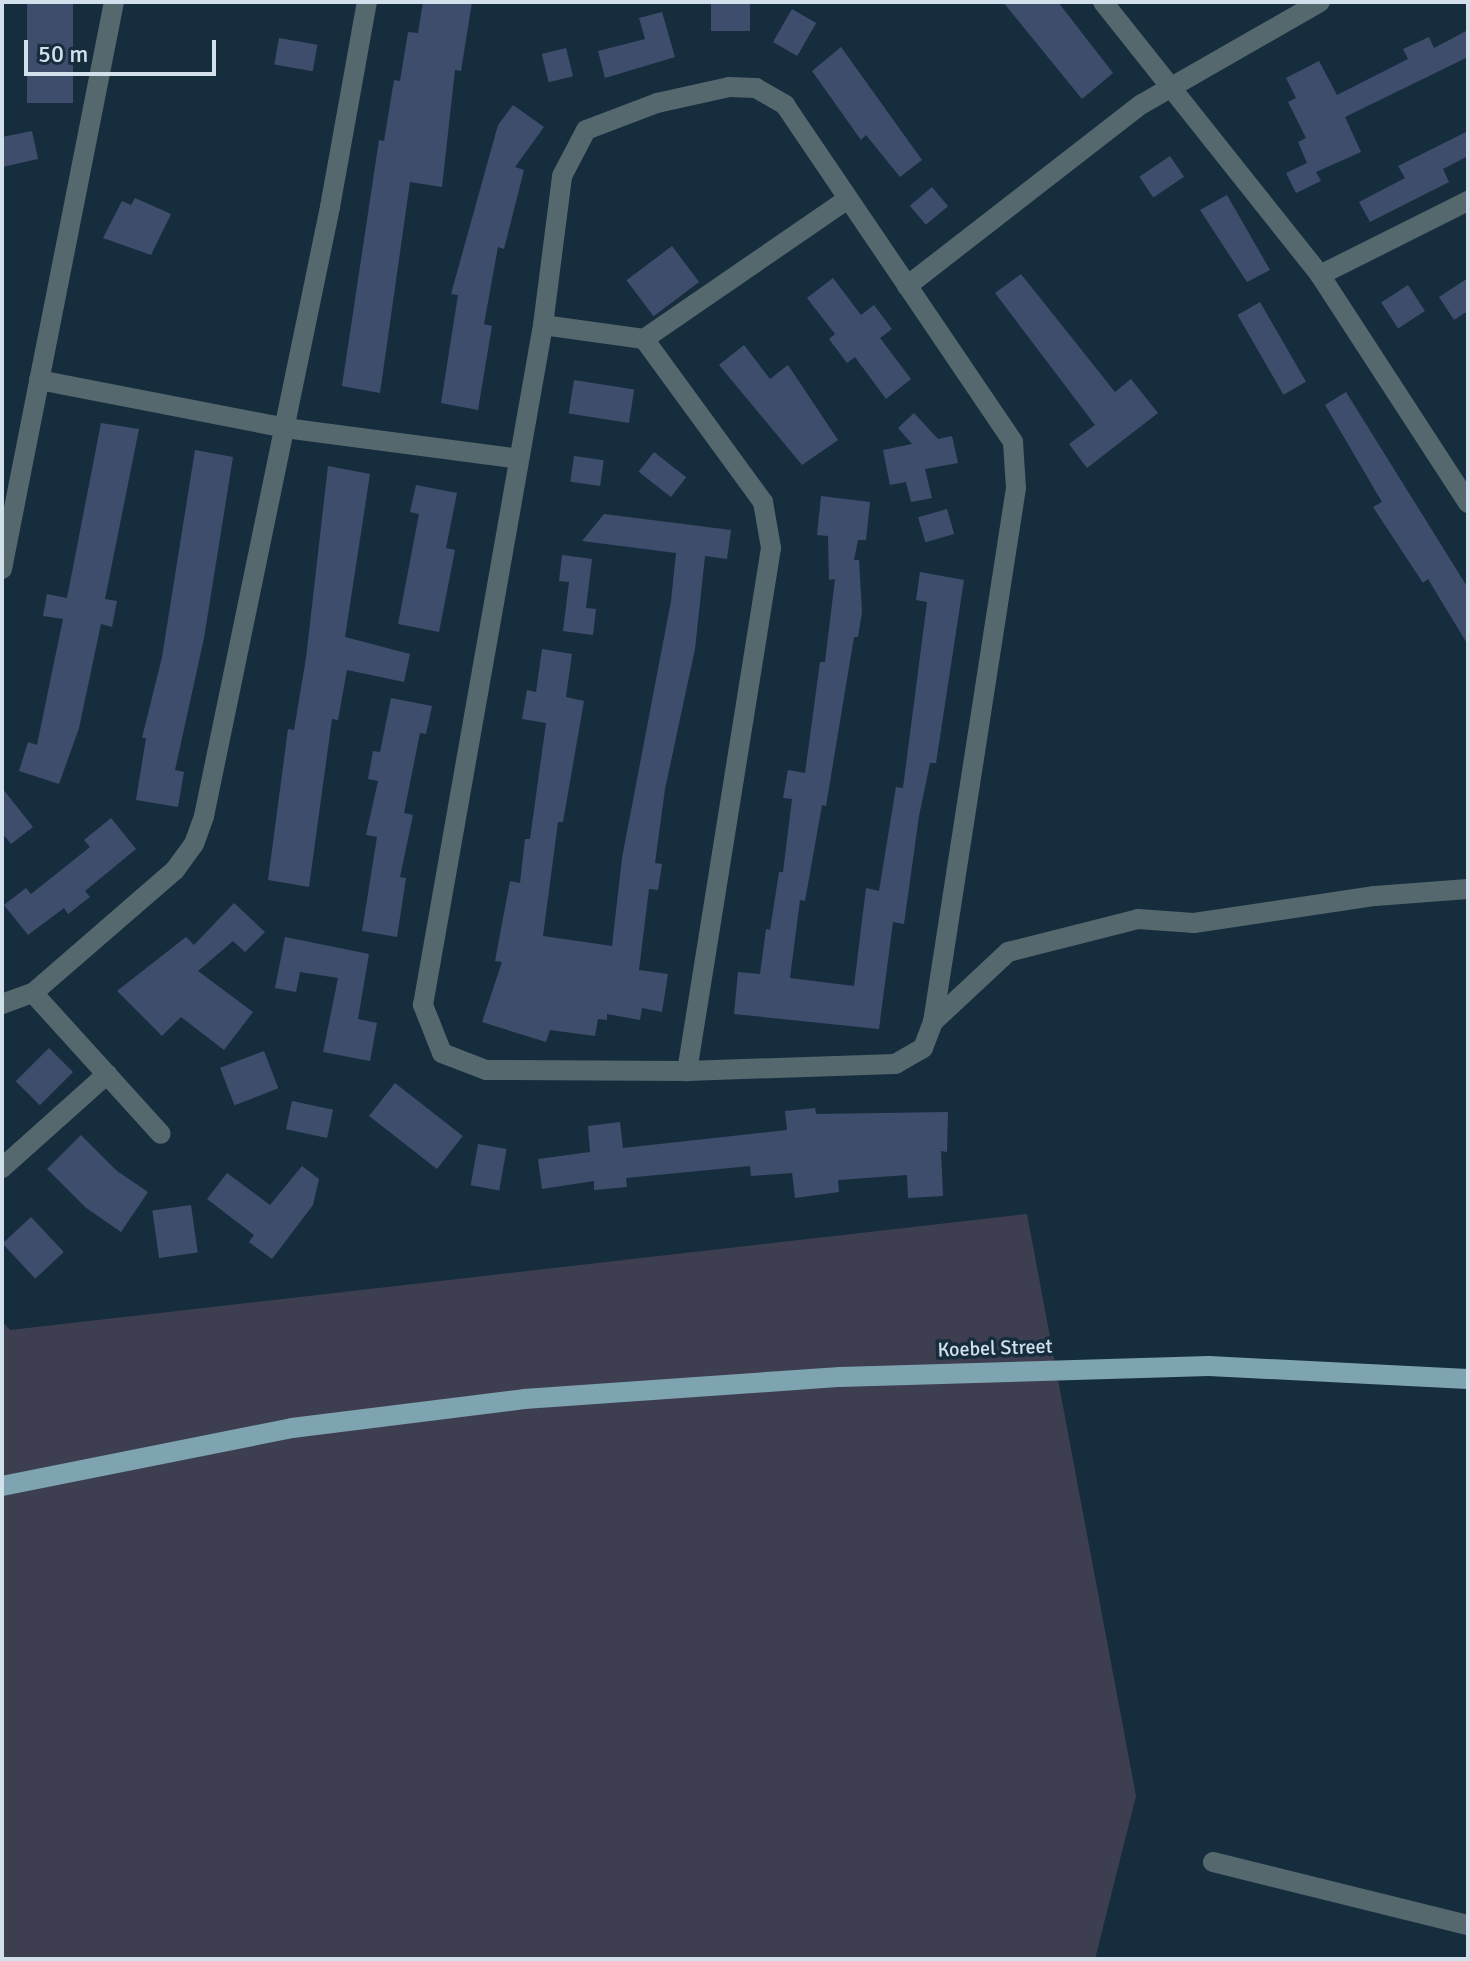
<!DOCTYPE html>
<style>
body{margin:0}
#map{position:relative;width:1470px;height:1961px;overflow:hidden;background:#162d3e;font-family:Signika,sans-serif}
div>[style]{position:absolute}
.green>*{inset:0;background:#3e3e51}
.building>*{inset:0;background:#3f4d6c;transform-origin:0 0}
.minor>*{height:20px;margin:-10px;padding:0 10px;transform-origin:10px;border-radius:10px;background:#55686e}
.major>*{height:20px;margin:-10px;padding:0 10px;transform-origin:10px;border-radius:10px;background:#7ea4b1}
span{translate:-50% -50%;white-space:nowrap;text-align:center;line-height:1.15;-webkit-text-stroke:7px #162d3e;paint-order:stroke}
.street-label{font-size:20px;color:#d2e0eb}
.frame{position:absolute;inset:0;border:4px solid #d2e0eb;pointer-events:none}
.scale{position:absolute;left:24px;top:40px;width:192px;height:36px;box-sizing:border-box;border:4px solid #d2e0eb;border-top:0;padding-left:10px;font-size:24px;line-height:28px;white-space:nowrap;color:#d2e0eb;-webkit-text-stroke:6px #162d3e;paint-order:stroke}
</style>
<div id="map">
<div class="green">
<i style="clip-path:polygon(1027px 1214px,1136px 1796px,1095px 1959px,2px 1959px,2px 1321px,10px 1330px)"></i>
</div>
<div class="building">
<i style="left:27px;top:2px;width:46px;height:101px"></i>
<i style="clip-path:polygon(423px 2px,472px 2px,461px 71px,455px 70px,442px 187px,410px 182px,380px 393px,342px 386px,379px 140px,384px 141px,394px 80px,400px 81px,408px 32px,418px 33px)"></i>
<i style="left:711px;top:2px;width:39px;height:29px"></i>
<i style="clip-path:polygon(1003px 2px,1058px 2px,1113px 73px,1082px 99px)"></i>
<i style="left:792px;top:9px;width:28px;height:38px;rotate:30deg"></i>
<i style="clip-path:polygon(662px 12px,675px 57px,605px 78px,598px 51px,645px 39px,639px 18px)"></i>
<i style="clip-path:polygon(1468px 30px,1468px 57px,1345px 117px,1361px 152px,1316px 172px,1321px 181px,1296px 193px,1286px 173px,1307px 163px,1298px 142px,1306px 138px,1288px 102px,1296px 98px,1286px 78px,1319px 61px,1337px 95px,1408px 59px,1403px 49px,1429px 37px,1434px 48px)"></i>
<i style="left:279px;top:38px;width:39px;height:27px;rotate:10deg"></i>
<i style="clip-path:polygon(841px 47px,922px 160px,900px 177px,866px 135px,861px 140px,812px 71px)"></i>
<i style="left:566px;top:48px;width:29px;height:25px;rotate:76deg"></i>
<i style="clip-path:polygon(513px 105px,544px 127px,515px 167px,524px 170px,504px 249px,498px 247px,484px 324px,492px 326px,478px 410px,441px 403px,458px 295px,451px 294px,498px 125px)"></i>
<i style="clip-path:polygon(32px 131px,38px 159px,2px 167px,2px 137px)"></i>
<i style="clip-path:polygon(1468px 131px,1468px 156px,1443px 169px,1449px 182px,1370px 222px,1359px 202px,1405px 178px,1398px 166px)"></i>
<i style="left:1170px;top:156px;width:25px;height:37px;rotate:56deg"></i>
<i style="left:932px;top:187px;width:25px;height:29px;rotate:50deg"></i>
<i style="clip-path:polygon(1227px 195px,1270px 270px,1247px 282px,1200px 210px)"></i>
<i style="clip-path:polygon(135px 198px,171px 214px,151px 255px,103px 238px,122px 201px,131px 205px)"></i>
<i style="left:672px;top:246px;width:45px;height:57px;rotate:53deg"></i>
<i style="clip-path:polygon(1021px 274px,1115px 392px,1131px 379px,1158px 413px,1087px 468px,1069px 444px,1095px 425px,995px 293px)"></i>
<i style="clip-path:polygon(833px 278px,861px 315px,874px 305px,892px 329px,880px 338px,911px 379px,886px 399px,855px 357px,847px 363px,829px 339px,835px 334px,807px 298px)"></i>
<i style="clip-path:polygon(1468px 278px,1468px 311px,1454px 320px,1439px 297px)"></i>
<i style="left:1408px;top:285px;width:31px;height:32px;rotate:57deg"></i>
<i style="left:1260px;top:302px;width:92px;height:26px;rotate:60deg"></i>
<i style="clip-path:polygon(744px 345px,770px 379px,788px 365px,838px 440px,802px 465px,719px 365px)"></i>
<i style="left:574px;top:380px;width:61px;height:34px;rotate:9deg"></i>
<i style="clip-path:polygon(1346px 392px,1468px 588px,1468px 645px,1428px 579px,1423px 583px,1373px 507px,1382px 502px,1325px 405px)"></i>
<i style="clip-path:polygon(914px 413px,938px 439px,952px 436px,958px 463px,925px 469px,932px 498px,911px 502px,906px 482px,890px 485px,883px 450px,912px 444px,898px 428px)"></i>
<i style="clip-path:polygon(101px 423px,139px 429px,105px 599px,117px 601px,112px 627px,101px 624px,79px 728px,59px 784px,19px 771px,28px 742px,37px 745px,63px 619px,43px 616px,47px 594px,67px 598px)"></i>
<i style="clip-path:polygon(195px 450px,233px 457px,204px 638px,175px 770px,184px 772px,178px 807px,136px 800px,146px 738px,142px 738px,162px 657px)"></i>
<i style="left:654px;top:452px;width:41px;height:25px;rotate:38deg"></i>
<i style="left:574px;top:456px;width:30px;height:26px;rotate:8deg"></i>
<i style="clip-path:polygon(328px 466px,370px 474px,345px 637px,410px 654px,404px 682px,347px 670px,338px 720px,332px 719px,309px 887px,268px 880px,288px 729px,294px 730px,306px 658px)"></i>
<i style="clip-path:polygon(416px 485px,457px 493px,446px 548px,455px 550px,439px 632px,398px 624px,419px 514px,410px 512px)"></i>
<i style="clip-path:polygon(821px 496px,870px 502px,866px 540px,858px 540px,854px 560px,859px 560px,862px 612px,858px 637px,854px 637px,826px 806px,822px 805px,805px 901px,800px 900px,790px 978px,854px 986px,866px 888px,879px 891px,896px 787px,903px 788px,927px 602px,916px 600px,920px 572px,964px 580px,936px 763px,930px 763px,919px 816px,904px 924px,893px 922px,879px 1029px,734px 1014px,738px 972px,760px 974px,766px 929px,770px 930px,779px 872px,783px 872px,792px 799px,783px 798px,788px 770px,805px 773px,820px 662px,825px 662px,835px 579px,829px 580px,828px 536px,817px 535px)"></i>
<i style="left:947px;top:509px;width:26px;height:30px;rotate:74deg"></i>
<i style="clip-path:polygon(604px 514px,731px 530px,727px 559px,705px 556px,695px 649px,665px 789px,655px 863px,662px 864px,658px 890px,649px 889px,639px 970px,668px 974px,662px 1012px,642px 1008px,640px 1020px,607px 1014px,607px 1020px,598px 1019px,595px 1036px,550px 1030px,546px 1042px,482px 1022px,502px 962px,495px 961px,510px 881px,520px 883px,525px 839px,530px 839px,546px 723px,522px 719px,527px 690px,536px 692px,542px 649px,572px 654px,566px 697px,584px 701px,563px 822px,558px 822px,543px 936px,612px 946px,622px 858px,671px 601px,676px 553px,582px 541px)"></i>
<i style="clip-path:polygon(562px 555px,592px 559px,586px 608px,596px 609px,593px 635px,563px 631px,569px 582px,559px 581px)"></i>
<i style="clip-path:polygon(391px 698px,432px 706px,426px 734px,420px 733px,404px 813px,413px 815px,400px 877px,406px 878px,397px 937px,362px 931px,377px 837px,366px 835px,378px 781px,368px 779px,373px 751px,380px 752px)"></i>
<i style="clip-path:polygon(2px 788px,33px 827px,11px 844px,2px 833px)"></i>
<i style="clip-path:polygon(111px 818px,136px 849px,85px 891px,90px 897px,68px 914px,64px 908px,28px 935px,4px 905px,26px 888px,31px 894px,90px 847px,84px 840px)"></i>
<i style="clip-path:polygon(234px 903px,265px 932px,245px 952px,233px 941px,198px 971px,253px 1012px,224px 1050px,181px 1017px,162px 1036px,117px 991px,186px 937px,194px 945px)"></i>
<i style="clip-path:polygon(285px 937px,369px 954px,358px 1019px,377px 1023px,370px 1061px,323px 1052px,338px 978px,300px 972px,296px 992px,275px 988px)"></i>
<i style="left:49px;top:1048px;width:34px;height:47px;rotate:45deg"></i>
<i style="left:264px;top:1051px;width:40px;height:47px;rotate:69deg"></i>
<i style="left:395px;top:1083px;width:86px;height:42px;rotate:38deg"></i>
<i style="left:292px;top:1101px;width:42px;height:29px;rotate:12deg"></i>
<i style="clip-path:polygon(815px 1108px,816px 1114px,948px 1112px,947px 1152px,941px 1151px,943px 1196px,908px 1198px,907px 1175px,838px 1180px,839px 1192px,795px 1198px,792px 1173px,751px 1176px,750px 1166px,626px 1178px,627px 1187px,594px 1190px,594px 1181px,542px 1189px,538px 1159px,590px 1152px,588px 1126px,620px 1122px,623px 1148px,787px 1130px,785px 1111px)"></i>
<i style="clip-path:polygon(81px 1135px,117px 1171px,148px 1192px,121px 1232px,85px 1207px,47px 1169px)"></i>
<i style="left:478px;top:1144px;width:29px;height:42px;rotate:10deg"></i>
<i style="clip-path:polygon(302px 1166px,319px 1179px,313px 1205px,272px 1259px,249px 1242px,254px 1235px,207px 1199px,227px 1173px,270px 1205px)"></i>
<i style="left:191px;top:1205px;width:48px;height:39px;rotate:82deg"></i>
<i style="left:31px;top:1217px;width:48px;height:39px;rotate:47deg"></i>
</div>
<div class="minor">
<i style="left:1103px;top:2px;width:349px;rotate:51.5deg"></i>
<i style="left:1320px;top:275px;width:272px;rotate:57deg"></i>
<i style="left:1320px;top:275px;width:165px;rotate:-26.6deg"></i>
<i style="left:907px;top:286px;width:297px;rotate:-37.8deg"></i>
<i style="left:1142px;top:104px;width:205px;rotate:-29.8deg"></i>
<i style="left:543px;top:325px;width:150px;rotate:-82.7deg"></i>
<i style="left:562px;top:176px;width:52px;rotate:-62.4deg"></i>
<i style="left:586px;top:130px;width:76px;rotate:-20.8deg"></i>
<i style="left:657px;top:103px;width:74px;rotate:-12.5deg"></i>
<i style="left:729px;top:87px;width:27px;rotate:2deg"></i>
<i style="left:756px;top:88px;width:34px;rotate:30deg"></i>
<i style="left:785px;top:105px;width:407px;rotate:55.9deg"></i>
<i style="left:1013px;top:442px;width:46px;rotate:86.3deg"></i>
<i style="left:1016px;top:488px;width:540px;rotate:98.83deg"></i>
<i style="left:933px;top:1022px;width:28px;rotate:111deg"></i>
<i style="left:923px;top:1048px;width:32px;rotate:150deg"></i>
<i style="left:895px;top:1064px;width:208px;rotate:178.1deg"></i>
<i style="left:687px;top:1071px;width:201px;rotate:-179.7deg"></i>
<i style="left:486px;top:1070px;width:47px;rotate:-158.9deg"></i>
<i style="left:442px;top:1053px;width:52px;rotate:-111.6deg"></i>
<i style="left:423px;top:1005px;width:691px;rotate:-79.99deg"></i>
<i style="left:543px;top:325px;width:102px;rotate:7.9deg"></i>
<i style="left:644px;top:339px;width:245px;rotate:-34.5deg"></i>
<i style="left:644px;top:339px;width:202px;rotate:53.9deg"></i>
<i style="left:763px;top:502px;width:47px;rotate:80.1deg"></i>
<i style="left:771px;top:548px;width:530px;rotate:99.12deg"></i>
<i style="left:39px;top:380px;width:251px;rotate:11deg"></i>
<i style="left:285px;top:428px;width:236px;rotate:7.5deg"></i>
<i style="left:2px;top:569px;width:578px;rotate:-78.83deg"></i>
<i style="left:33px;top:993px;width:190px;rotate:47.8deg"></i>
<i style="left:2px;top:1004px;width:33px;rotate:-20deg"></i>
<i style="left:33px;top:993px;width:188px;rotate:-40.9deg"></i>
<i style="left:175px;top:870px;width:32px;rotate:-54deg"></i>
<i style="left:194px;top:844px;width:30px;rotate:-70deg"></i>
<i style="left:204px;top:816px;width:622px;rotate:-78.31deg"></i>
<i style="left:330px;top:207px;width:208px;rotate:-79.8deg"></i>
<i style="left:933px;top:1022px;width:103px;rotate:-43deg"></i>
<i style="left:1008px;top:952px;width:134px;rotate:-14.2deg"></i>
<i style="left:1138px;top:919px;width:56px;rotate:4.1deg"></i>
<i style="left:1194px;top:923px;width:183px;rotate:-8.5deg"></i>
<i style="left:1375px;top:896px;width:93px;rotate:-4.3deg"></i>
<i style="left:2px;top:1168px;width:141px;rotate:-41.8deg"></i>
<i style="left:1213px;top:1862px;width:263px;rotate:13.9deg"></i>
</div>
<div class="major">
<i style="left:2px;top:1486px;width:296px;rotate:-11.3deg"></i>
<i style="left:292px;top:1428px;width:234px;rotate:-7.1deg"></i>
<i style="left:524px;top:1399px;width:317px;rotate:-4deg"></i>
<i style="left:840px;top:1377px;width:369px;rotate:-1.7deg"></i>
<i style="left:1209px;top:1366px;width:259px;rotate:2.9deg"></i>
</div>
<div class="street-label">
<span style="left:995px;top:1348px;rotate:-2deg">Koebel Street</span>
</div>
<div class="frame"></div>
<div class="scale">50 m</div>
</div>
